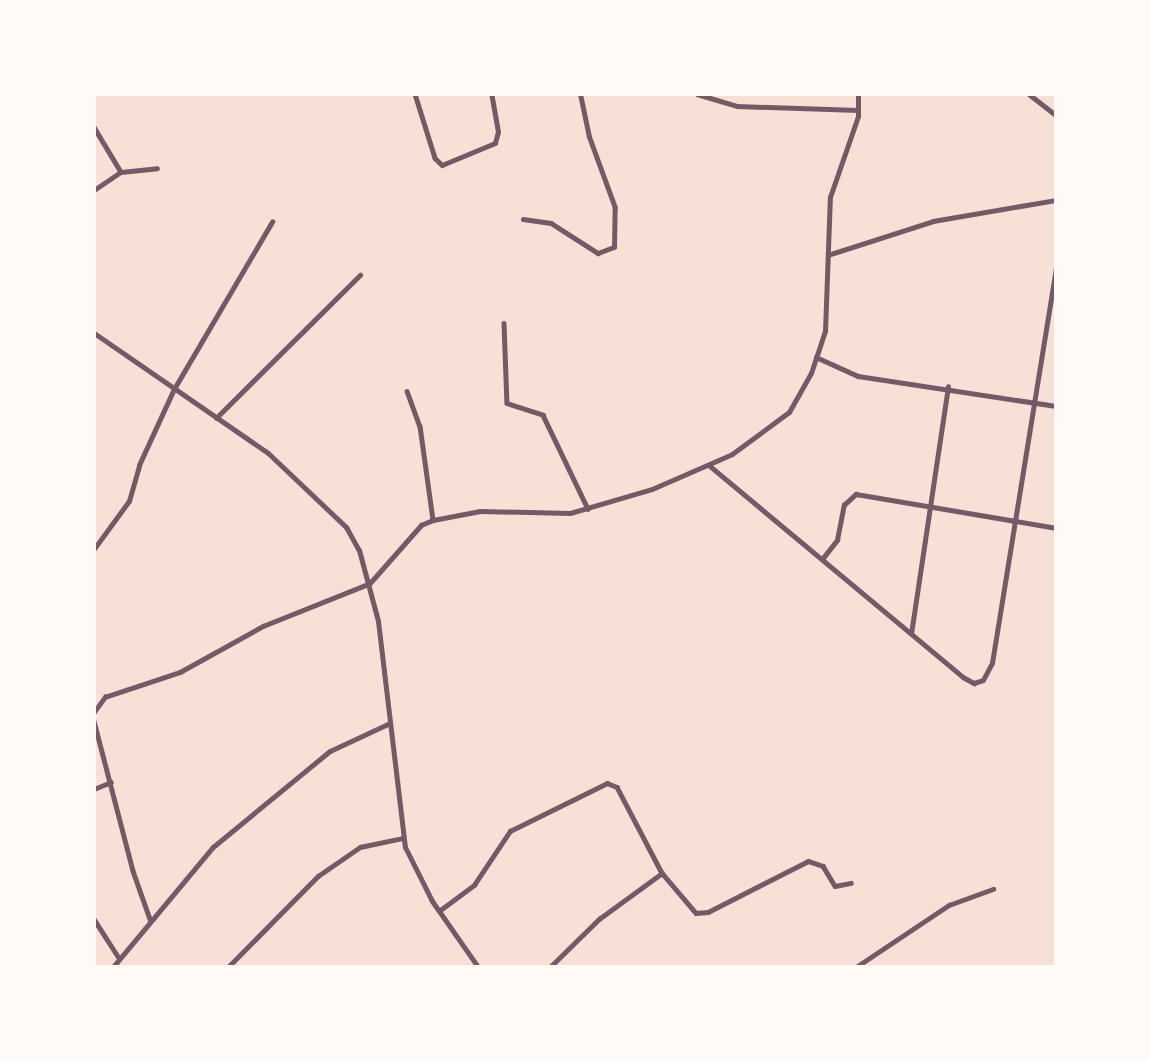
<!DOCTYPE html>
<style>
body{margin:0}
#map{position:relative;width:1150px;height:1061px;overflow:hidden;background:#f7e1d7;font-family:Cabin,sans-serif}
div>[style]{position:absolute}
.minor>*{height:4.5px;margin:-2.25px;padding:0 2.25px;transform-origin:2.25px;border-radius:2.25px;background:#755966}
.tertiary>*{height:5px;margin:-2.5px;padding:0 2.5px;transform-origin:2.5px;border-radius:2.5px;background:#755966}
span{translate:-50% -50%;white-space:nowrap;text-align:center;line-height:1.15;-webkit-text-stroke:7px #fffaf5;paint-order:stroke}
.frame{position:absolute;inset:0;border:96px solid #fffaf5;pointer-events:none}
</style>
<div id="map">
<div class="minor">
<i style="left:415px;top:94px;width:67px;rotate:72.6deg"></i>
<i style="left:435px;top:158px;width:10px;rotate:45deg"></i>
<i style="left:442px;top:165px;width:57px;rotate:-22.5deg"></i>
<i style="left:495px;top:143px;width:11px;rotate:-75deg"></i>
<i style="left:498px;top:132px;width:39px;rotate:-100deg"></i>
<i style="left:697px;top:94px;width:42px;rotate:16.7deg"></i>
<i style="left:737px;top:106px;width:121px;rotate:1.9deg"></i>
<i style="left:1029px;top:94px;width:34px;rotate:38deg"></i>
<i style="left:94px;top:127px;width:52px;rotate:59deg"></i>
<i style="left:94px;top:190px;width:32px;rotate:-34deg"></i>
<i style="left:121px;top:172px;width:36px;rotate:-6deg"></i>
<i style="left:523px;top:219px;width:28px;rotate:8deg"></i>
<i style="left:551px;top:223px;width:56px;rotate:32.6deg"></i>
<i style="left:598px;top:253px;width:17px;rotate:-21deg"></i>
<i style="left:614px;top:247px;width:39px;rotate:-89deg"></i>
<i style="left:615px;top:208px;width:76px;rotate:-110.1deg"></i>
<i style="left:589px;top:137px;width:44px;rotate:-101.8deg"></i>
<i style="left:828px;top:255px;width:110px;rotate:-17.9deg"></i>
<i style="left:933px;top:221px;width:125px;rotate:-9.7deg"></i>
<i style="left:504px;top:323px;width:80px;rotate:87.9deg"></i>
<i style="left:507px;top:403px;width:38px;rotate:18deg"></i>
<i style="left:543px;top:415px;width:104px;rotate:64.4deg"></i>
<i style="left:816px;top:357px;width:46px;rotate:24.3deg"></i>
<i style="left:858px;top:376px;width:200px;rotate:8.6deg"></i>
<i style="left:407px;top:391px;width:37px;rotate:70deg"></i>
<i style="left:420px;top:426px;width:95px;rotate:82.1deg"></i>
<i style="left:216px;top:418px;width:203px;rotate:-44.8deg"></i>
<i style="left:710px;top:466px;width:329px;rotate:39.8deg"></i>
<i style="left:963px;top:677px;width:13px;rotate:29deg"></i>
<i style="left:974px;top:683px;width:9px;rotate:-18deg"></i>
<i style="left:983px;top:680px;width:19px;rotate:-62deg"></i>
<i style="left:992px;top:663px;width:400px;rotate:-80.8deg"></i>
<i style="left:94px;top:549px;width:59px;rotate:-53.9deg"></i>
<i style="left:129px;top:501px;width:37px;rotate:-74deg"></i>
<i style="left:139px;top:465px;width:84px;rotate:-65.3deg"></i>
<i style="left:174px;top:389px;width:194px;rotate:-59.6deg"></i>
<i style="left:823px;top:558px;width:23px;rotate:-52deg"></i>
<i style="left:837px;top:540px;width:36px;rotate:-79deg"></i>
<i style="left:844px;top:505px;width:16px;rotate:-43deg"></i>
<i style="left:856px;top:494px;width:203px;rotate:9.6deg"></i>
<i style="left:911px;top:634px;width:250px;rotate:-81.5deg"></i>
<i style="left:94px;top:712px;width:19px;rotate:-54deg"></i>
<i style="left:105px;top:697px;width:79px;rotate:-18.4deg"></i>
<i style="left:180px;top:672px;width:95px;rotate:-29deg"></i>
<i style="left:263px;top:626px;width:113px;rotate:-21.8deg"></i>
<i style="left:94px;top:721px;width:155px;rotate:75.4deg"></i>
<i style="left:133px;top:871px;width:51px;rotate:70.5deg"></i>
<i style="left:94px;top:789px;width:18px;rotate:-22deg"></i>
<i style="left:439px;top:911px;width:44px;rotate:-36.6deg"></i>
<i style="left:474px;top:885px;width:65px;rotate:-56.3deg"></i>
<i style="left:510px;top:831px;width:108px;rotate:-26.3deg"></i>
<i style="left:607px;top:783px;width:11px;rotate:22deg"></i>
<i style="left:617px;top:787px;width:97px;rotate:62.4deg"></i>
<i style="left:662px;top:873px;width:52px;rotate:49.6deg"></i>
<i style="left:696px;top:913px;width:12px;rotate:-5deg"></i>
<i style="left:708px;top:912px;width:112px;rotate:-27deg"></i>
<i style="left:808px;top:861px;width:16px;rotate:18deg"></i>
<i style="left:823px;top:866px;width:23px;rotate:59deg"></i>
<i style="left:835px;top:886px;width:16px;rotate:-11deg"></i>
<i style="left:94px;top:919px;width:46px;rotate:57.3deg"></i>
<i style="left:113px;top:967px;width:156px;rotate:-50.2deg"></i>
<i style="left:213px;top:847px;width:151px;rotate:-39.4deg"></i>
<i style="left:330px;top:751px;width:64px;rotate:-25deg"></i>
<i style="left:228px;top:967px;width:128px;rotate:-45.3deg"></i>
<i style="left:318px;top:876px;width:51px;rotate:-34.6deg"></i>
<i style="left:360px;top:847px;width:44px;rotate:-11.8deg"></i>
<i style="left:550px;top:967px;width:69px;rotate:-44.4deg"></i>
<i style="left:599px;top:919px;width:78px;rotate:-36.1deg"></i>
<i style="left:856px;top:967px;width:112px;rotate:-33.7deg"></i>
<i style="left:949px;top:905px;width:47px;rotate:-20deg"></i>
</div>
<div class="tertiary">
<i style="left:94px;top:333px;width:211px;rotate:34.6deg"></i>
<i style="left:268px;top:453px;width:108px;rotate:43.5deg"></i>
<i style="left:346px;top:527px;width:26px;rotate:61deg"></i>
<i style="left:359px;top:550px;width:73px;rotate:75deg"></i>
<i style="left:378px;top:621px;width:228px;rotate:83.2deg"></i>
<i style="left:405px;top:847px;width:60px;rotate:63.4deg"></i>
<i style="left:432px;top:901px;width:80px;rotate:55.1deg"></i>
<i style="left:369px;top:584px;width:79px;rotate:-48.6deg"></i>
<i style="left:421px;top:525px;width:13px;rotate:-23deg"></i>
<i style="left:433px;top:520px;width:48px;rotate:-10.8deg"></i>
<i style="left:480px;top:511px;width:90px;rotate:1.3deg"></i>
<i style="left:570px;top:513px;width:85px;rotate:-16.3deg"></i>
<i style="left:652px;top:489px;width:87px;rotate:-23.6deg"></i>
<i style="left:732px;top:454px;width:71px;rotate:-36.4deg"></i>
<i style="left:789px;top:412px;width:45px;rotate:-60.6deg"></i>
<i style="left:811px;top:373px;width:44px;rotate:-71.6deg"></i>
<i style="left:825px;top:331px;width:134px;rotate:-87.9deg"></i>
<i style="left:830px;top:197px;width:86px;rotate:-70.9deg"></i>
<i style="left:858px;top:116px;width:22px;rotate:-90deg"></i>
</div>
<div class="frame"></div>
</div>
